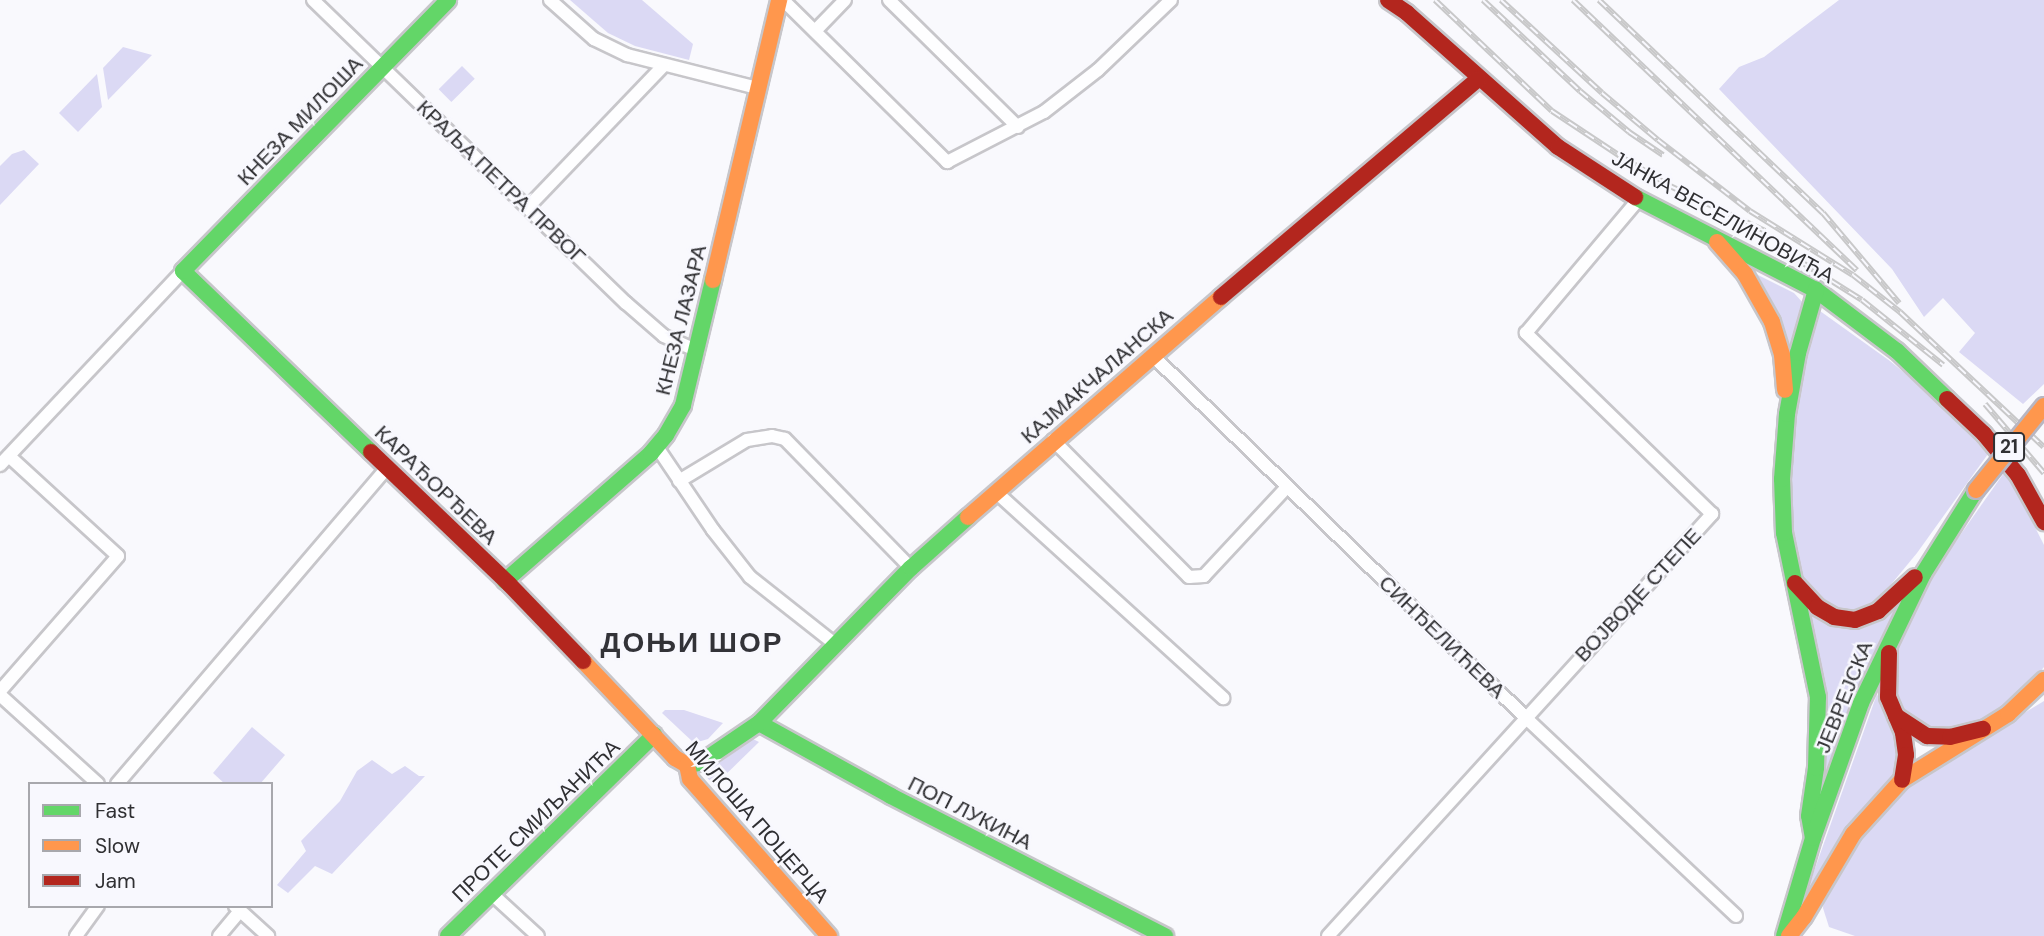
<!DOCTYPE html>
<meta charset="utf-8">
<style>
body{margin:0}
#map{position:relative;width:2044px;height:936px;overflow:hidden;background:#f9f9fd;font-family:"DM Sans",sans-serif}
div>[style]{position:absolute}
.green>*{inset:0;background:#dbd9f4;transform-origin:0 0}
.roads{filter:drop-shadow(2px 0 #c7c6ca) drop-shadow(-2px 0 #c7c6ca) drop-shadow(0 2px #c7c6ca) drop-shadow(0 -2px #c7c6ca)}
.street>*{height:12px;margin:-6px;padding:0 6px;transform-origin:6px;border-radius:6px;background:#fefeff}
.fast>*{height:16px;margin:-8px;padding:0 8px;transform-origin:8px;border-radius:8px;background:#63d668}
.slow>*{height:16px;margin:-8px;padding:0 8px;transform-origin:8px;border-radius:8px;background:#ff974d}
.jam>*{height:16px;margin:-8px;padding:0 8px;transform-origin:8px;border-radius:8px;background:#b3261e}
.rail>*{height:6px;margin-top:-3px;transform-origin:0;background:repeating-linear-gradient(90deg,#f8f8fe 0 10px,#c8c8c9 0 20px);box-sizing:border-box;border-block:2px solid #c8c8c9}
.bridges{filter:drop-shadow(2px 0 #b8b6c2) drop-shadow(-2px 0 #b8b6c2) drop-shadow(0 2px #b8b6c2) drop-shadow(0 -2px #b8b6c2)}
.slow-bridge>*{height:16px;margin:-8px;padding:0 8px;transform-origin:8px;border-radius:8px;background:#ff974d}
span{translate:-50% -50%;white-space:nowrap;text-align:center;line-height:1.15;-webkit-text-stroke:5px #f8f8fe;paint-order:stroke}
.shield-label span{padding:2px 5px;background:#f8f8fe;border:2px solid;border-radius:5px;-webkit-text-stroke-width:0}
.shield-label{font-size:19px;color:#303033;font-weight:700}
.street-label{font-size:21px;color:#303033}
.district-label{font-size:28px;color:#333338;font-weight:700;letter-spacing:2px}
.legend{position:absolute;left:28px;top:782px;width:245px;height:126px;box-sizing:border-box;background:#f8f8fe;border:2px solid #a8a8ad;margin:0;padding:9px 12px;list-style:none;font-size:21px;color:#303033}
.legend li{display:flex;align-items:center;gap:14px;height:35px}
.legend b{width:35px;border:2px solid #a8a8ad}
</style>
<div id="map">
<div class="green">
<i style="clip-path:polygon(570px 0,642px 0,693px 44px,689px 60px,635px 46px,608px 33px)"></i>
<i style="clip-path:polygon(1839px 0,2044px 0,2044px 384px,2023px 404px,1959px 352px,1975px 333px,1943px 298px,1924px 317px,1892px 269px,1719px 89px,1739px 67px,1764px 57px)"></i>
<i style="clip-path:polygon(123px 47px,152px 55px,108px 100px,103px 68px)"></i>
<i style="left:462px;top:66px;width:18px;height:33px;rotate:45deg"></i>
<i style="clip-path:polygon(97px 74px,102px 107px,78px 132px,59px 113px)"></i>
<i style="clip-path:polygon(24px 150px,39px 164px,0 205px,0 166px,12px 154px)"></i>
<i style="clip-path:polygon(1754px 273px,1794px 293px,1804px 304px,1793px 359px)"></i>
<i style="clip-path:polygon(1820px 311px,1890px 361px,1939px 401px,1988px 454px,1917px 553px,1879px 599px,1853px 613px,1827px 606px,1806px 585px,1798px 568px,1793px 542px,1790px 499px,1795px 411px,1805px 358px)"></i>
<i style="clip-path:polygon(2006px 470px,2044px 545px,2044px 667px,2024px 692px,1986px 720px,1935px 732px,1902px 710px,1893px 684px,1897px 647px,1906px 624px,1944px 558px)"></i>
<i style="clip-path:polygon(1901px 603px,1860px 686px,1824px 777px,1807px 610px,1820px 620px,1836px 626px)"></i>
<i style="clip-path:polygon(1877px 694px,1897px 735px,1899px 772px,1803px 902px)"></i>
<i style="clip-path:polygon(2044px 701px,2044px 936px,1855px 936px,1829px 927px,1823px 908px,1824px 895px,1856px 841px,1901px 793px,1922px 775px)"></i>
<i style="clip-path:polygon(665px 710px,684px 710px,723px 723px,708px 739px,694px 743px,662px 713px)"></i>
<i style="clip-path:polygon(252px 727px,285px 755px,260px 784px,225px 784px,213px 773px)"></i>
<i style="clip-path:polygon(749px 737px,759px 742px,714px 786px,705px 775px)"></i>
<i style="clip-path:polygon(372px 760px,392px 774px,405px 766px,419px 776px,425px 776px,332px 874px,315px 866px,288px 893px,277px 885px,306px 851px,301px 841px,340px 801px,357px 771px)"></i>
</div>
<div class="roads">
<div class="street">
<i style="left:313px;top:0;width:436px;rotate:44.1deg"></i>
<i style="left:626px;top:303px;width:50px;rotate:41deg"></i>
<i style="left:664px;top:336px;width:37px;rotate:24deg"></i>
<i style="left:550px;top:0;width:59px;rotate:41.6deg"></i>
<i style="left:594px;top:39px;width:37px;rotate:26deg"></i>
<i style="left:627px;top:55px;width:134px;rotate:14.2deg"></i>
<i style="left:783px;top:0;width:231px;rotate:44.6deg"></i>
<i style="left:947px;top:162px;width:109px;rotate:-27.3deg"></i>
<i style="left:1044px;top:112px;width:68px;rotate:-37.9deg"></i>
<i style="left:1098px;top:70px;width:101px;rotate:-43.8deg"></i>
<i style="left:889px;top:0;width:181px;rotate:44.6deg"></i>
<i style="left:815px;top:31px;width:43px;rotate:-45.9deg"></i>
<i style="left:528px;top:207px;width:195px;rotate:-46.2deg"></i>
<i style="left:1152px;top:355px;width:520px;rotate:44.14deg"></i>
<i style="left:1525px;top:717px;width:290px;rotate:43.3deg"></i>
<i style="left:1053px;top:440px;width:193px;rotate:45.2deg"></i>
<i style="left:1189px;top:577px;width:15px;rotate:-4deg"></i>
<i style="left:1204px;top:576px;width:122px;rotate:-47deg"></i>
<i style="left:657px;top:447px;width:100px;rotate:56deg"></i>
<i style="left:713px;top:530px;width:60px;rotate:51.8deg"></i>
<i style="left:750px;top:577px;width:110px;rotate:38.3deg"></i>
<i style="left:0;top:465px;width:267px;rotate:-46.7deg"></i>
<i style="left:679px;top:481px;width:79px;rotate:-31.1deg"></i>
<i style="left:747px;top:440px;width:25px;rotate:-9deg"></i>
<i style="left:772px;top:436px;width:13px;rotate:13deg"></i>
<i style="left:785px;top:439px;width:180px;rotate:45.7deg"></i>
<i style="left:996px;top:492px;width:307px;rotate:42.2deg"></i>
<i style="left:0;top:691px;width:179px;rotate:-48.8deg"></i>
<i style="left:118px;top:556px;width:148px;rotate:-137.5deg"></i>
<i style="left:0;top:695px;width:132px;rotate:42.2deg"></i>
<i style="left:117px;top:784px;width:416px;rotate:-49.5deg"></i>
<i style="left:492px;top:894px;width:62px;rotate:42.4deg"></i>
<i style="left:235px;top:906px;width:45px;rotate:42.3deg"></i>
<i style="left:76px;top:936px;width:37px;rotate:-54deg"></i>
<i style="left:219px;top:936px;width:33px;rotate:-50deg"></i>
<i style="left:1328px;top:936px;width:571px;rotate:-47.7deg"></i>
<i style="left:1712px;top:514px;width:260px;rotate:-135.8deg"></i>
<i style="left:1526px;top:333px;width:175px;rotate:-49.9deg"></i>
</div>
<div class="fast">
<i style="left:1635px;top:197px;width:203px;rotate:27.2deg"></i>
<i style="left:1816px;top:290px;width:101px;rotate:37deg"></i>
<i style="left:1897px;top:351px;width:69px;rotate:43.8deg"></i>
<i style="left:371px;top:452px;width:261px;rotate:-136.1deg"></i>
<i style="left:183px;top:271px;width:379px;rotate:-45.6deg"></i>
<i style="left:505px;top:581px;width:194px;rotate:-41.2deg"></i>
<i style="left:651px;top:453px;width:23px;rotate:-50deg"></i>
<i style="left:666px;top:435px;width:34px;rotate:-60deg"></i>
<i style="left:683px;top:405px;width:129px;rotate:-76.5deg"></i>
<i style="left:759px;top:723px;width:151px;rotate:28.9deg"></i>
<i style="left:891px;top:796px;width:308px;rotate:27.1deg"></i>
<i style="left:687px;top:765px;width:13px;rotate:-9deg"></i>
<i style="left:700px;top:763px;width:71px;rotate:-34.1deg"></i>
<i style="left:759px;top:723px;width:217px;rotate:-45.6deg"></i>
<i style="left:911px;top:568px;width:76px;rotate:-41.8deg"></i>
<i style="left:1813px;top:838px;width:22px;rotate:-100deg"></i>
<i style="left:1809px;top:816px;width:49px;rotate:-81.7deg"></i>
<i style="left:1816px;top:768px;width:71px;rotate:-88.4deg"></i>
<i style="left:1818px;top:697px;width:167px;rotate:-101.7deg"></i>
<i style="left:1784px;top:533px;width:54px;rotate:-92.1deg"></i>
<i style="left:1782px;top:479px;width:65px;rotate:-85.6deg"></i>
<i style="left:1787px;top:414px;width:62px;rotate:-79.8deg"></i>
<i style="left:1798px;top:353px;width:66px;rotate:-74.1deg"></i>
<i style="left:448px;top:936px;width:288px;rotate:-44.3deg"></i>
<i style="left:1784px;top:936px;width:102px;rotate:-73.5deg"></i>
<i style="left:1813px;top:838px;width:143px;rotate:-70.4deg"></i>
<i style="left:1861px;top:703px;width:143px;rotate:-64.3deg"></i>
<i style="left:1923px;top:574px;width:99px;rotate:-57.8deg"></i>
</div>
<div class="slow">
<i style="left:1717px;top:242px;width:43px;rotate:48.8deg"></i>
<i style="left:1745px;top:274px;width:55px;rotate:60.6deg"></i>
<i style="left:1772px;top:322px;width:34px;rotate:73deg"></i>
<i style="left:1782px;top:355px;width:35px;rotate:85deg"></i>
<i style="left:713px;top:280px;width:288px;rotate:-76.7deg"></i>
<i style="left:968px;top:517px;width:335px;rotate:-41deg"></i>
<i style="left:583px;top:661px;width:134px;rotate:46.5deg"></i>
<i style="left:675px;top:758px;width:14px;rotate:30deg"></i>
<i style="left:687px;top:765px;width:14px;rotate:78deg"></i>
<i style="left:690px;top:779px;width:210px;rotate:48.5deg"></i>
<i style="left:1789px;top:936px;width:24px;rotate:-52deg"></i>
<i style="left:1804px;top:917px;width:96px;rotate:-59.4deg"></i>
<i style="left:1853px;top:834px;width:73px;rotate:-47.8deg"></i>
<i style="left:1902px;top:780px;width:125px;rotate:-31.9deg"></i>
<i style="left:2008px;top:714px;width:50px;rotate:-43.4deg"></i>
</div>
<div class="jam">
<i style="left:1388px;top:0;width:23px;rotate:34deg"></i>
<i style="left:1407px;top:13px;width:202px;rotate:41.6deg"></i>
<i style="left:1558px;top:147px;width:92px;rotate:33deg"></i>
<i style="left:1221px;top:297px;width:337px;rotate:-40.3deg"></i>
<i style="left:1947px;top:399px;width:51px;rotate:43.4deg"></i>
<i style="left:1984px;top:434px;width:53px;rotate:50.3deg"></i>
<i style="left:2018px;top:475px;width:54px;rotate:61deg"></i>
<i style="left:371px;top:452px;width:191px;rotate:43.7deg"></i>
<i style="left:509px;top:584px;width:107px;rotate:46.1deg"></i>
<i style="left:1795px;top:583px;width:33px;rotate:47deg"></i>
<i style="left:1817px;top:607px;width:20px;rotate:30deg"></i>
<i style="left:1834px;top:617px;width:21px;rotate:8deg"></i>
<i style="left:1855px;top:620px;width:25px;rotate:-21deg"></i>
<i style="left:1878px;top:611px;width:50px;rotate:-42.6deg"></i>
<i style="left:1889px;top:653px;width:44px;rotate:91.3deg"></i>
<i style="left:1888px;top:697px;width:39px;rotate:67deg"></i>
<i style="left:1903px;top:733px;width:22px;rotate:82deg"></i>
<i style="left:1906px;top:755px;width:25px;rotate:99deg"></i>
<i style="left:1896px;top:716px;width:37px;rotate:33deg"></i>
<i style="left:1927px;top:736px;width:23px;rotate:2deg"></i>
<i style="left:1950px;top:737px;width:34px;rotate:-14deg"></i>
</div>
</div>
<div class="rail">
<i style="left:1435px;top:0;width:161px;rotate:43.5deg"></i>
<i style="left:1552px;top:111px;width:82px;rotate:33.5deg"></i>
<i style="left:1620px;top:156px;width:58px;rotate:31deg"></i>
<i style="left:1670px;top:186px;width:105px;rotate:25.3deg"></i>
<i style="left:1483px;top:0;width:133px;rotate:43.2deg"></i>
<i style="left:1580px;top:91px;width:64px;rotate:39.9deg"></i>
<i style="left:1629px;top:132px;width:41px;rotate:34.1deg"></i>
<i style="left:1501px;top:0;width:137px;rotate:42.6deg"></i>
<i style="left:1602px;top:93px;width:73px;rotate:40deg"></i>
<i style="left:1658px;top:140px;width:116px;rotate:37.7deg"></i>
<i style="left:1750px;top:211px;width:121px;rotate:31.9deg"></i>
<i style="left:1853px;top:275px;width:60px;rotate:38.2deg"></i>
<i style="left:1900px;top:312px;width:197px;rotate:43.2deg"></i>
<i style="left:1573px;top:0;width:392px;rotate:43.6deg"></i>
<i style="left:1599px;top:0;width:309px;rotate:43.6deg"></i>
<i style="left:1823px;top:213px;width:118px;rotate:49.8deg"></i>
<i style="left:1798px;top:260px;width:75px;rotate:32deg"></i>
<i style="left:1862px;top:300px;width:104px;rotate:38.7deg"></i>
<i style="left:1985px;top:404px;width:91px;rotate:49.5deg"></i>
</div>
<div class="bridges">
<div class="slow-bridge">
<i style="left:1976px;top:490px;width:108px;rotate:-51deg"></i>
</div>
</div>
<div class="shield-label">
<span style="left:2009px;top:447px">21</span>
</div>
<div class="street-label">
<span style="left:300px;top:121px;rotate:-46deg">КНЕЗА МИЛОША</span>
<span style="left:501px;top:182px;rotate:44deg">КРАЉА ПЕТРА ПРВОГ</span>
<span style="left:1723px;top:217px;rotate:29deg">ЈАНКА ВЕСЕЛИНОВИЋА</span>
<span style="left:681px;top:320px;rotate:-76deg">КНЕЗА ЛАЗАРА</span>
<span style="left:1097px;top:376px;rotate:-41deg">КАЈМАКЧАЛАНСКА</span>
<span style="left:436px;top:485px;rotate:44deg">КАРАЂОРЂЕВА</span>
<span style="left:1638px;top:595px;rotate:-47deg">ВОЈВОДЕ СТЕПЕ</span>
<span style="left:1442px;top:637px;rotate:44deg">СИНЂЕЛИЋЕВА</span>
<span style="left:1844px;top:697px;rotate:-68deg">ЈЕВРЕЈСКА</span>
<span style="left:970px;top:813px;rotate:27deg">ПОП ЛУКИНА</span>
<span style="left:536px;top:821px;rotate:-44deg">ПРОТЕ СМИЉАНИЋА</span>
<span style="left:757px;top:822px;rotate:49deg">МИЛОША ПОЦЕРЦА</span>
</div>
<div class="district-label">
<span style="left:692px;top:643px">ДОЊИ ШОР</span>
</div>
<ul class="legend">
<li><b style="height:9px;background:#63d668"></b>Fast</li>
<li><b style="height:9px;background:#ff974d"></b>Slow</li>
<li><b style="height:9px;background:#b3261e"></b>Jam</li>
</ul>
</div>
